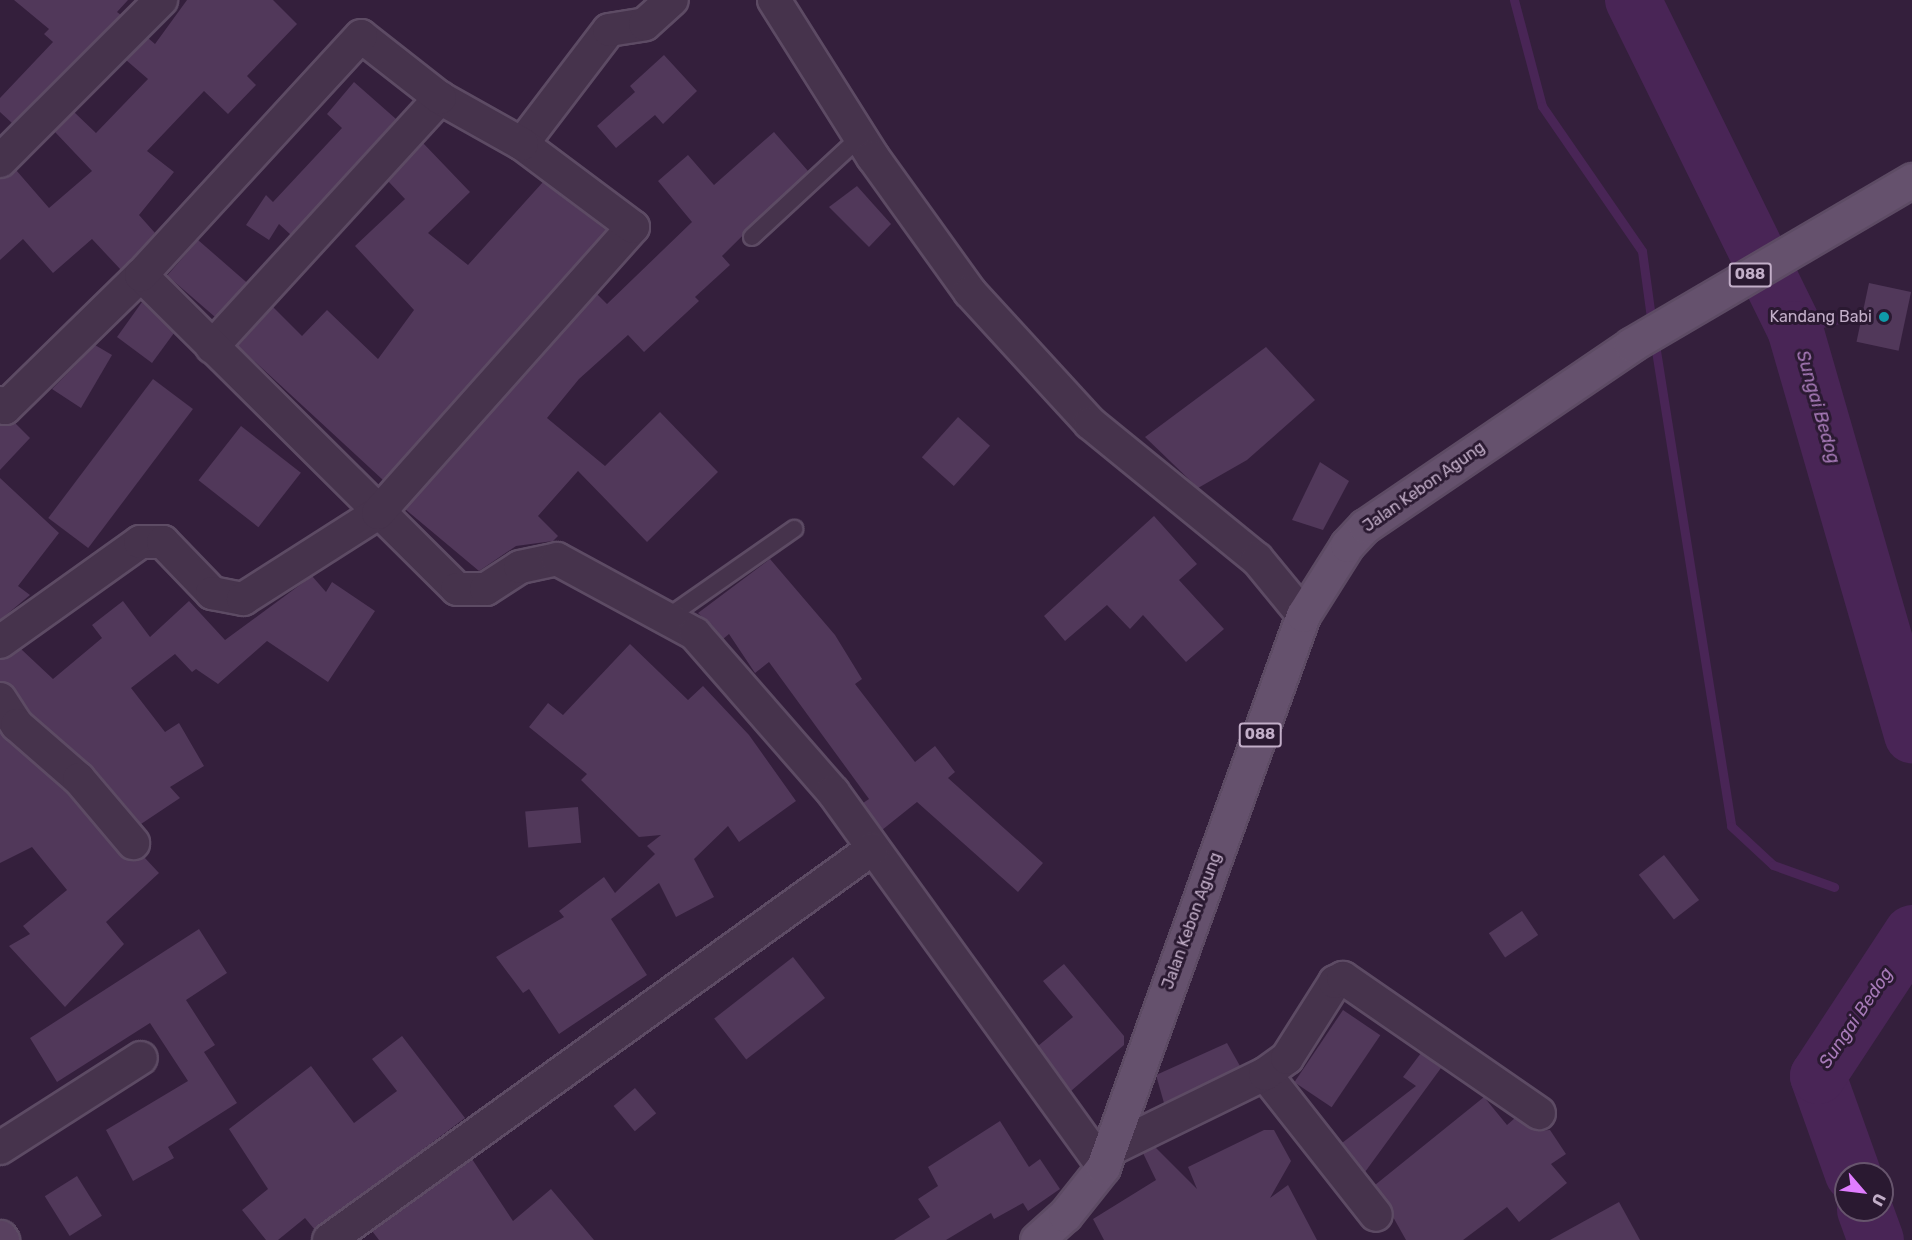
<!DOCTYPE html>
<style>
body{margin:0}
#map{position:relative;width:1912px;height:1240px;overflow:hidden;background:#341f3c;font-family:Rubik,sans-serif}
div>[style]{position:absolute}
.stream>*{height:9px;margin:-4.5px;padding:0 4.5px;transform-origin:4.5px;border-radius:4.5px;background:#492556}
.river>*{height:56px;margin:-28px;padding:0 28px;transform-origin:28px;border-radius:28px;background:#492556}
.building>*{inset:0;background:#51385a;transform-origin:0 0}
.roads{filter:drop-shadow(2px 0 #5d4b64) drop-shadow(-2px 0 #5d4b64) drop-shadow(0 2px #5d4b64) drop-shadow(0 -2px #5d4b64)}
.service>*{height:16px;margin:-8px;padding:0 8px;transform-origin:8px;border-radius:8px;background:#46334c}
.minor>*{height:32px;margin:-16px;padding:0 16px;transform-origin:16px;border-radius:16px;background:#46334c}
.secondary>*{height:33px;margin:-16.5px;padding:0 16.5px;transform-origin:16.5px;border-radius:16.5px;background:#594160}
.primary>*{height:33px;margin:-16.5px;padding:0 16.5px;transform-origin:16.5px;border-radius:16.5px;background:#65516d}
.dots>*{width:16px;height:16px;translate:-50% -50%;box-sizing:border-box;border:3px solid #2a1931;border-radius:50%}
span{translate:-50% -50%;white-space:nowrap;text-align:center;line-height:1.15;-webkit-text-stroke:6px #2a1931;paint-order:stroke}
.shield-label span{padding:2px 4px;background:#2a1931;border:2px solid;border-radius:4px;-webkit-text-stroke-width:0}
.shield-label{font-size:15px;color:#c2aec8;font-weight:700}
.poi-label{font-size:16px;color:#c2aec8}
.right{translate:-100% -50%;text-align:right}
.street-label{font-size:16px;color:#c2aec8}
.water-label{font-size:18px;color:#a77ab8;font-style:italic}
.north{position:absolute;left:1834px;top:1162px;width:60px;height:60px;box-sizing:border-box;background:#2a1931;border:2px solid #67556d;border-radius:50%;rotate:118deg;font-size:16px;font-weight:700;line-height:24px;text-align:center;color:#c2aec8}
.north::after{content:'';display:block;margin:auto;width:21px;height:27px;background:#e07dff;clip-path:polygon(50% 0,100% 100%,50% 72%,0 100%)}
</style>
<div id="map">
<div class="stream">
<i style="left:1514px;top:0;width:110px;rotate:75.2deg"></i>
<i style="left:1542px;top:106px;width:176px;rotate:55.4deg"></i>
<i style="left:1642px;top:251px;width:75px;rotate:82.3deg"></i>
<i style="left:1635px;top:7px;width:9px;rotate:-54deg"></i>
<i style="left:1795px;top:329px;width:81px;rotate:-12.8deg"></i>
<i style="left:1654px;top:338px;width:494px;rotate:81deg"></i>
<i style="left:1731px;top:826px;width:57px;rotate:42.9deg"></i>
<i style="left:1773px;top:865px;width:65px;rotate:19.8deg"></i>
</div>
<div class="river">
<i style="left:1633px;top:0;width:367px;rotate:63.8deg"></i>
<i style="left:1795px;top:329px;width:423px;rotate:73.9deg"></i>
<i style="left:1853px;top:1174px;width:104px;rotate:-109.7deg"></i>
<i style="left:1818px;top:1076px;width:171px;rotate:-56.7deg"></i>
<i style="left:1865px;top:1210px;width:32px;rotate:70deg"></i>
</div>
<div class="building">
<i style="clip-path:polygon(14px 0,128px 0,117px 12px,121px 15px,12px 123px,0 112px,0 98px,53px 42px,44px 34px,49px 29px)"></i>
<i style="clip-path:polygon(187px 0,273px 0,297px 24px,247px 76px,256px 85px,228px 114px,204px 91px,147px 151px,174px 172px,139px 215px,155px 233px,121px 270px,92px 239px,53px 273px,23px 239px,0 260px,0 178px,16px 170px,49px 208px,92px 171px,55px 132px,74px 112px,96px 133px,148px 79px,126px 60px,148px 38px,155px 44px)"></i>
<i style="clip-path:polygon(664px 55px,697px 91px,663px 124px,655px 115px,616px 148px,597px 126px,635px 92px,630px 86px)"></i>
<i style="clip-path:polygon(354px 82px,396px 119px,291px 235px,279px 224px,269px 240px,246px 225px,266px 195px,273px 202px,342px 128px,327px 114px)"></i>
<i style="clip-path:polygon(774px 132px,808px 171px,722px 256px,730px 265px,695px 297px,699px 301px,644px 352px,628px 335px,579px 379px,547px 418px,605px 466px,660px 412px,718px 472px,647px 542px,578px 471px,538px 516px,558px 536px,553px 541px,516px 546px,479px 571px,405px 509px,597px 294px,607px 304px,692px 222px,658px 181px,688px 155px,714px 185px)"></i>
<i style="clip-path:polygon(423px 143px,470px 192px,428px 233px,468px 265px,543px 182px,606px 230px,383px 480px,238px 346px,273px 307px,302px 336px,327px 310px,378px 359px,414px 310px,355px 246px,405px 199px,388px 181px)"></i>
<i style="clip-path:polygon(857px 186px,891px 224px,869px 247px,829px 207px)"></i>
<i style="left:198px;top:240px;width:65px;height:47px;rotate:41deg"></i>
<i style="left:1869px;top:283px;width:43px;height:60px;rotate:12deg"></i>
<i style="clip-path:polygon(142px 302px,174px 333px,152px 363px,117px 337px)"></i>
<i style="clip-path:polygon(95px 345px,112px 355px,81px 408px,52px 389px)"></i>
<i style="clip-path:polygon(1266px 347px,1315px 400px,1247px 460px,1198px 488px,1145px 437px)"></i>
<i style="left:153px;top:379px;width:50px;height:174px;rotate:37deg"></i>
<i style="left:958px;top:417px;width:43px;height:54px;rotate:42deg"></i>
<i style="clip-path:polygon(15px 423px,30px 438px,0 470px,0 425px)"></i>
<i style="left:241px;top:426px;width:76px;height:69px;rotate:38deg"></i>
<i style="clip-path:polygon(1320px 462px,1349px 481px,1323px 530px,1292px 520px)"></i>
<i style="clip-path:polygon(0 478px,59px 533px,18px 586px,30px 595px,0 620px)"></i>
<i style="clip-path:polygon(1154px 516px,1197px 564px,1179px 580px,1224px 629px,1186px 662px,1143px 615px,1130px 629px,1107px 605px,1065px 641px,1044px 616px)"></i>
<i style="clip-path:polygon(770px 559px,835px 635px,862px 679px,855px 684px,915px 762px,935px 746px,955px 772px,948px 778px,1043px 863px,1018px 892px,917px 802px,882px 830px,863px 803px,869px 799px,769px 662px,755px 673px,729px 634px,723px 639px,698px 613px)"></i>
<i style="clip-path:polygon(312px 576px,326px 592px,332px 582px,375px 611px,328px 682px,267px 641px,218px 684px,196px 669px,192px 672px,175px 654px,131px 688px,165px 732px,179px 723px,204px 766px,170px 787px,180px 798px,141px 824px,93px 767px,31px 713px,15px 689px,0 681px,0 660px,21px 649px,53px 679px,102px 638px,92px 625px,123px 601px,150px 637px,189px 601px,225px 640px)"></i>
<i style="clip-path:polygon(630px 644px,688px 700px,703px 686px,749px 735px,796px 801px,739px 842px,728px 826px,694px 859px,714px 897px,676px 917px,659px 883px,611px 919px,647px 975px,559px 1034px,529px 989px,523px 993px,496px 957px,564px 917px,559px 911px,604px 877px,615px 893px,655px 854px,647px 846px,661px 835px,639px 837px,581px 780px,587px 774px,529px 727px,548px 703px,563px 715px)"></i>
<i style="clip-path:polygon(0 732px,66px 792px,120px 855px,136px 861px,144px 857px,159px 873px,106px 922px,124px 944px,65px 1007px,9px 946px,30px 934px,23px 926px,67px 890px,32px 847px,0 863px)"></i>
<i style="left:578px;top:807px;width:36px;height:53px;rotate:85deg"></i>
<i style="left:1664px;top:855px;width:57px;height:32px;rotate:52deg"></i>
<i style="left:1522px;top:911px;width:29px;height:40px;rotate:56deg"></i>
<i style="clip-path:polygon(199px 929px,227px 973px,186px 1000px,215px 1045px,204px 1052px,237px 1103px,168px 1147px,174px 1158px,133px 1181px,106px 1130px,188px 1081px,150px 1023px,57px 1082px,30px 1038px)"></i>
<i style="left:793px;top:957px;width:52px;height:100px;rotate:52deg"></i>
<i style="clip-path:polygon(1064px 964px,1124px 1036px,1124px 1045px,1071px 1091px,1038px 1046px,1073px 1017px,1043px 981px)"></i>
<i style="left:1343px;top:1010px;width:45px;height:87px;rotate:34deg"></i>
<i style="clip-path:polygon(402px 1036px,465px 1118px,315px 1230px,305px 1218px,278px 1240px,266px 1240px,242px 1210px,268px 1189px,229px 1129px,311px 1066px,354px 1123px,397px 1091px,372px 1059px)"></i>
<i style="clip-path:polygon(1227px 1043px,1240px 1066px,1164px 1103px,1156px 1075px)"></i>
<i style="clip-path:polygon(1421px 1053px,1441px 1068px,1365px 1172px,1342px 1143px,1416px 1086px,1403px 1077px)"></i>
<i style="left:635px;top:1088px;width:33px;height:28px;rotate:50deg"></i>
<i style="clip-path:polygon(1484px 1097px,1507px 1125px,1515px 1118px,1537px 1131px,1550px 1130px,1566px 1154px,1551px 1164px,1567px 1183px,1519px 1222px,1507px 1207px,1463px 1240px,1406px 1240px,1375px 1185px)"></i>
<i style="clip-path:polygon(1000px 1121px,1029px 1167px,1040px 1159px,1060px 1189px,1028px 1211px,1023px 1203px,994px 1219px,991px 1213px,946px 1240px,894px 1240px,930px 1217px,918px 1199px,938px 1186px,928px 1167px)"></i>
<i style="clip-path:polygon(1264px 1130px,1274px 1130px,1291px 1161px,1270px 1198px,1288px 1185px,1317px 1240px,1104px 1240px,1093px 1219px,1156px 1180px,1143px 1153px,1155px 1147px,1197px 1189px,1188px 1167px)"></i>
<i style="clip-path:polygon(472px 1159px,513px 1221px,551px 1189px,594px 1240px,379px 1240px,372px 1231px)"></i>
<i style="left:77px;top:1176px;width:47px;height:38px;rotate:58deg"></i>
<i style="clip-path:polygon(1619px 1202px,1640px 1240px,1550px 1240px)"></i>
</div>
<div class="roads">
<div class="service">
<i style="left:752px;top:237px;width:149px;rotate:-42.8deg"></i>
<i style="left:668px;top:617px;width:154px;rotate:-34.9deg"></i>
</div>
<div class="minor">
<i style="left:774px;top:0;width:186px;rotate:57.8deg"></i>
<i style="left:873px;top:157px;width:166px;rotate:54.3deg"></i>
<i style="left:970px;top:292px;width:178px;rotate:47.5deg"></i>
<i style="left:1090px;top:423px;width:215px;rotate:39.2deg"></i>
<i style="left:1257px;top:559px;width:72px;rotate:50.6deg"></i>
<i style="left:522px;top:144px;width:143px;rotate:-52.7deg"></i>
<i style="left:609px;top:30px;width:36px;rotate:-9deg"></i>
<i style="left:645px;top:24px;width:36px;rotate:-42deg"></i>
<i style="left:0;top:161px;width:228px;rotate:-45deg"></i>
<i style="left:212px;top:347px;width:338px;rotate:-47.5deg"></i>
<i style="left:0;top:403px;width:7px;rotate:45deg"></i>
<i style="left:5px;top:408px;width:190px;rotate:-44.4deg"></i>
<i style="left:141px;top:275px;width:445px;rotate:44.8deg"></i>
<i style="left:457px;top:589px;width:29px"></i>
<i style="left:486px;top:589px;width:40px;rotate:-32.9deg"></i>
<i style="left:520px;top:567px;width:38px;rotate:-12deg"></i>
<i style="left:557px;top:559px;width:157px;rotate:28.5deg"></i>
<i style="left:695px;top:634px;width:210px;rotate:48.9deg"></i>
<i style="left:833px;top:792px;width:462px;rotate:54.2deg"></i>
<i style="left:0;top:642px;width:172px;rotate:-35.5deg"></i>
<i style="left:140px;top:542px;width:23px"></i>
<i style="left:163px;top:542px;width:71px;rotate:46.1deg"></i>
<i style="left:212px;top:593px;width:32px;rotate:11deg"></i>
<i style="left:243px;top:599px;width:160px;rotate:-32.5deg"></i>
<i style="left:378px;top:513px;width:383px;rotate:-48.3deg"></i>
<i style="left:633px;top:227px;width:139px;rotate:-143.2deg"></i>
<i style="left:522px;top:144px;width:94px;rotate:-150.7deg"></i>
<i style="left:440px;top:98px;width:100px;rotate:-141.9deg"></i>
<i style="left:361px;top:36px;width:325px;rotate:132.6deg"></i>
<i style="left:0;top:699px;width:31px;rotate:57deg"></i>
<i style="left:17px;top:725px;width:82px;rotate:41.1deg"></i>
<i style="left:79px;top:779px;width:84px;rotate:49.8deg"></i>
<i style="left:1265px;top:1074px;width:179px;rotate:51.8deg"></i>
<i style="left:0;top:1148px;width:167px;rotate:-32.6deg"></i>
<i style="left:1109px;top:1150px;width:174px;rotate:-26deg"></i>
<i style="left:1265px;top:1074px;width:27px;rotate:-36deg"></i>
<i style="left:1287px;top:1058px;width:90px;rotate:-57.7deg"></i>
<i style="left:1335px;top:982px;width:9px;rotate:-27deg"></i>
<i style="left:1343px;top:978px;width:238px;rotate:34.6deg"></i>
<i style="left:329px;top:1240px;width:669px;rotate:-35.76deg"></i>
</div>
<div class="secondary">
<i style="left:0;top:1237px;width:4px;rotate:56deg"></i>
</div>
<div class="primary">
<i style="left:1037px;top:1240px;width:38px;rotate:-42deg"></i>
<i style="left:1065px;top:1215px;width:61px;rotate:-51.6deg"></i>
<i style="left:1103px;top:1167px;width:587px;rotate:-70.08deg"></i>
<i style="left:1303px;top:615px;width:83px;rotate:-57.8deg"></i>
<i style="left:1347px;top:545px;width:26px;rotate:-47deg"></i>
<i style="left:1365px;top:526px;width:322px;rotate:-34.2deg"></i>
<i style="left:1631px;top:345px;width:326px;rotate:-30.4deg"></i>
</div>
</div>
<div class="dots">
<i style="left:1884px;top:317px;background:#0f9aa8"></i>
</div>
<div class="shield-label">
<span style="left:1750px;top:275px">088</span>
<span style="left:1260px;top:735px">088</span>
</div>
<div class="poi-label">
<span class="right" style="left:1872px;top:317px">Kandang Babi</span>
</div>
<div class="street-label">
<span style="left:1424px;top:487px;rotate:-35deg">Jalan Kebon Agung</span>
<span style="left:1192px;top:921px;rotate:-70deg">Jalan Kebon Agung</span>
</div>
<div class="water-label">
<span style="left:1818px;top:407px;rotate:74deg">Sungai Bedog</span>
<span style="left:1856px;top:1018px;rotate:-56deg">Sungai Bedog</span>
</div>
<div class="north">U</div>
</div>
